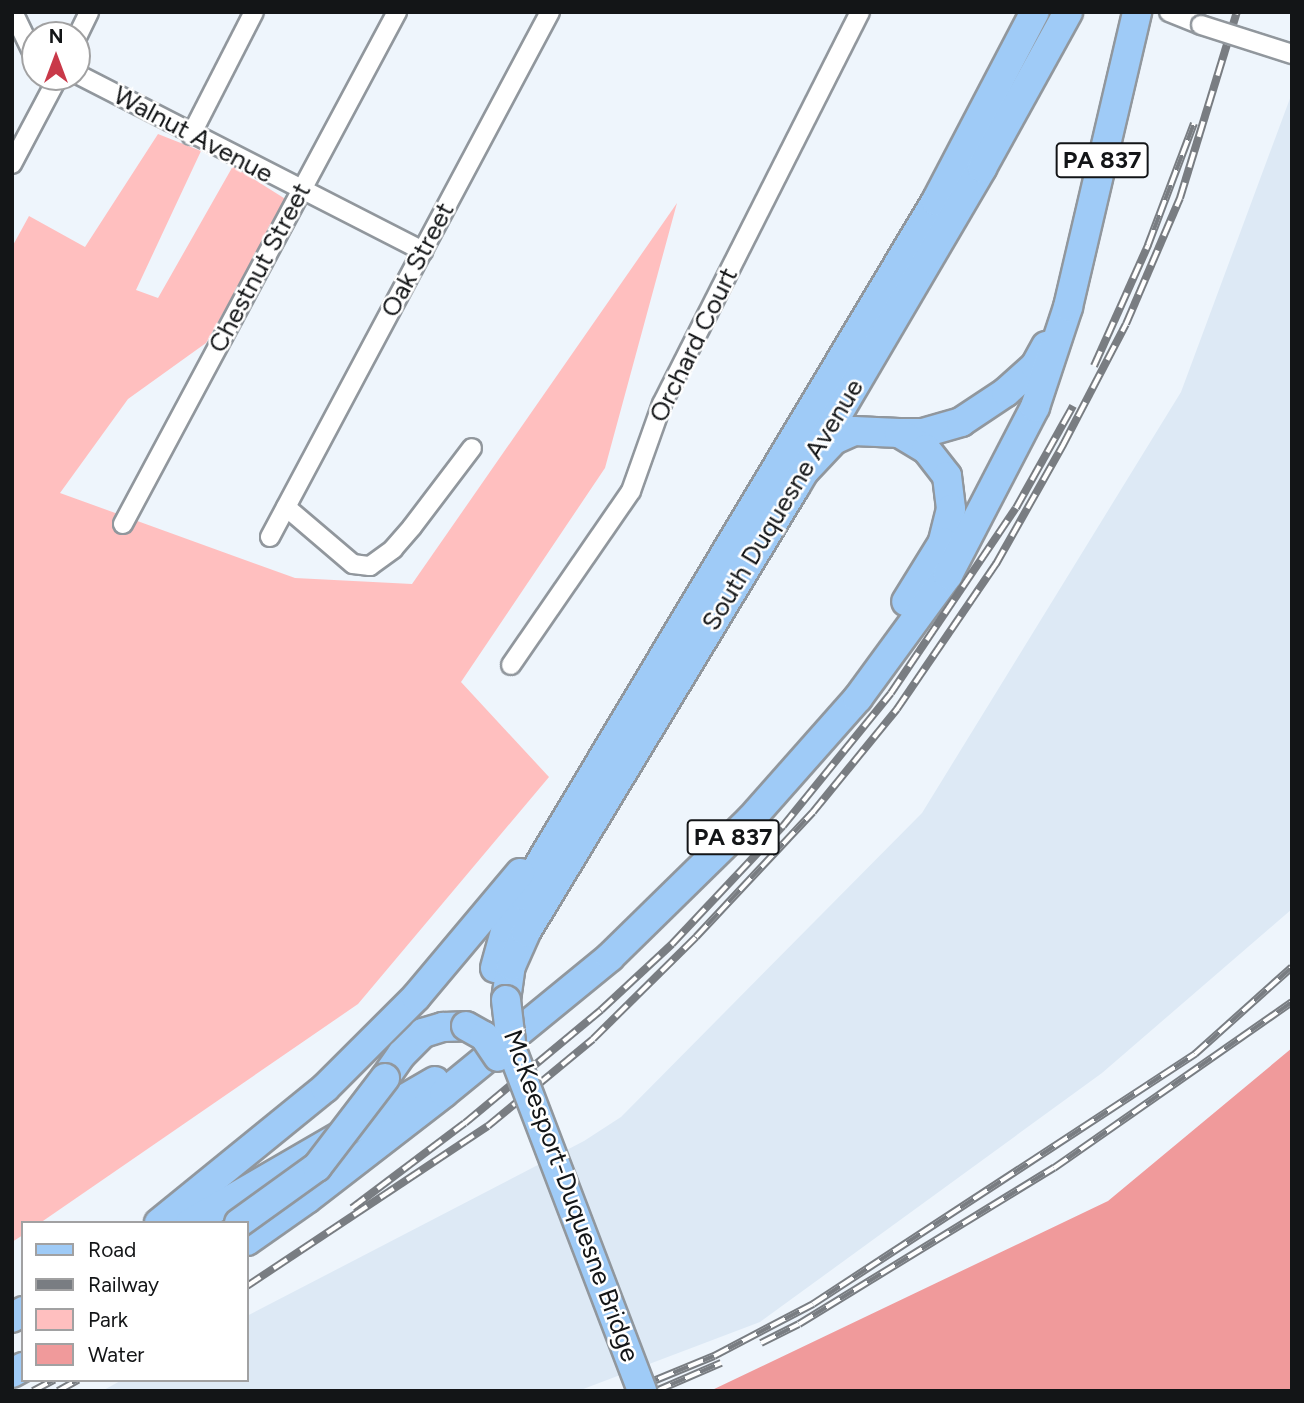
<!DOCTYPE html>
<style>
body{margin:0}
#map{position:relative;width:1304px;height:1403px;overflow:hidden;background:#eef5fc;font-family:Figtree,sans-serif}
div>[style]{position:absolute}
.built>*{inset:0;background:#dde9f5}
.green>*{inset:0;background:#ffbfbf}
.water>*{inset:0;background:#f09a9b}
.roads{filter:drop-shadow(2px 0 #91979d) drop-shadow(-2px 0 #91979d) drop-shadow(0 2px #91979d) drop-shadow(0 -2px #91979d)}
.street>*{height:18px;margin:-9px;padding:0 9px;transform-origin:9px;border-radius:9px;background:#fff}
.primary>*{height:28px;margin:-14px;padding:0 14px;transform-origin:14px;border-radius:14px;background:#9fcbf7}
.rail>*{height:8px;margin-top:-4px;transform-origin:0;background:repeating-linear-gradient(90deg,#fff 0 16px,#797d82 0 32px);box-sizing:border-box;border-block:2px solid #797d82}
.bridges{filter:drop-shadow(2px 0 #91979d) drop-shadow(-2px 0 #91979d) drop-shadow(0 2px #91979d) drop-shadow(0 -2px #91979d)}
.street-bridge>*{height:18px;margin:-9px;padding:0 9px;transform-origin:9px;border-radius:9px;background:#fff}
.primary-bridge>*{height:28px;margin:-14px;padding:0 14px;transform-origin:14px;border-radius:14px;background:#9fcbf7}
span{translate:-50% -50%;white-space:nowrap;text-align:center;line-height:1.15;-webkit-text-stroke:5px #fff;paint-order:stroke}
.shield-label span{padding:2px 5px;background:#fff;border:2px solid;border-radius:5px;-webkit-text-stroke-width:0}
.shield-label{font-size:24px;color:#131517;font-weight:700}
.street-label{font-size:26px;color:#131517}
.frame{position:absolute;inset:0;border:14px solid #131517;pointer-events:none}
.legend{position:absolute;left:21px;top:1221px;width:228px;height:161px;box-sizing:border-box;background:#fff;border:2px solid #a1a1a2;margin:0;padding:9px 12px;list-style:none;font-size:21px;color:#131517}
.legend li{display:flex;align-items:center;gap:14px;height:35px}
.legend b{width:35px;border:2px solid #a1a1a2}
.north{position:absolute;left:21px;top:21px;width:70px;height:70px;box-sizing:border-box;background:#fff;border:2px solid #a1a1a2;border-radius:50%;rotate:0deg;font-size:19px;font-weight:700;line-height:28px;text-align:center;color:#131517}
.north::after{content:'';display:block;margin:auto;width:24px;height:32px;background:#c93949;clip-path:polygon(50% 0,100% 100%,50% 72%,0 100%)}
</style>
<div id="map">
<div class="built">
<i style="clip-path:polygon(1292px 93px,1292px 909px,1102px 1073px,760px 1322px,578px 1391px,102px 1391px,122px 1380px,247px 1380px,247px 1316px,584px 1141px,621px 1117px,922px 813px,1181px 392px)"></i>
</div>
<div class="green">
<i style="clip-path:polygon(158px 134px,201px 151px,136px 290px,158px 298px,233px 166px,287px 200px,206px 343px,128px 399px,60px 493px,295px 578px,412px 584px,677px 203px,605px 468px,461px 682px,549px 777px,358px 1004px,40px 1223px,23px 1223px,23px 1235px,12px 1242px,12px 247px,29px 216px,85px 247px)"></i>
</div>
<div class="water">
<i style="clip-path:polygon(1292px 1048px,1292px 1391px,710px 1391px,1108px 1201px)"></i>
</div>
<div class="roads">
<div class="street">
<i style="left:13px;top:12px;width:51px;rotate:64.4deg"></i>
<i style="left:1169px;top:12px;width:35px;rotate:22deg"></i>
<i style="left:77px;top:37px;width:28px;rotate:-64deg"></i>
<i style="left:77px;top:74px;width:389px;rotate:27.1deg"></i>
<i style="left:191px;top:135px;width:138px;rotate:-62.9deg"></i>
<i style="left:12px;top:164px;width:98px;rotate:-62.1deg"></i>
<i style="left:286px;top:507px;width:88px;rotate:40.4deg"></i>
<i style="left:353px;top:564px;width:17px;rotate:7deg"></i>
<i style="left:370px;top:566px;width:29px;rotate:-36deg"></i>
<i style="left:393px;top:549px;width:29px;rotate:-49deg"></i>
<i style="left:412px;top:527px;width:99px;rotate:-52.8deg"></i>
<i style="left:123px;top:524px;width:581px;rotate:-61.85deg"></i>
<i style="left:270px;top:537px;width:595px;rotate:-61.93deg"></i>
<i style="left:511px;top:665px;width:211px;rotate:-55.4deg"></i>
<i style="left:631px;top:491px;width:92px;rotate:-70.4deg"></i>
<i style="left:662px;top:404px;width:439px;rotate:-63.2deg"></i>
</div>
<div class="primary">
<i style="left:899px;top:433px;width:24px"></i>
<i style="left:923px;top:433px;width:40px;rotate:-16deg"></i>
<i style="left:961px;top:422px;width:54px;rotate:-33.7deg"></i>
<i style="left:1006px;top:392px;width:39px;rotate:-42deg"></i>
<i style="left:1035px;top:366px;width:23px;rotate:-61deg"></i>
<i style="left:803px;top:473px;width:45px;rotate:-46.8deg"></i>
<i style="left:834px;top:440px;width:22px;rotate:-24deg"></i>
<i style="left:854px;top:431px;width:45px;rotate:2.5deg"></i>
<i style="left:899px;top:433px;width:31px;rotate:31deg"></i>
<i style="left:926px;top:449px;width:34px;rotate:52deg"></i>
<i style="left:947px;top:476px;width:33px;rotate:83deg"></i>
<i style="left:951px;top:509px;width:34px;rotate:104deg"></i>
<i style="left:943px;top:542px;width:70px;rotate:121.7deg"></i>
<i style="left:495px;top:968px;width:41px;rotate:-74.6deg"></i>
<i style="left:506px;top:928px;width:36px;rotate:-66deg"></i>
<i style="left:521px;top:895px;width:809px;rotate:-59.12deg"></i>
<i style="left:936px;top:201px;width:213px;rotate:-62.4deg"></i>
<i style="left:506px;top:1000px;width:34px;rotate:-82deg"></i>
<i style="left:511px;top:966px;width:37px;rotate:-66deg"></i>
<i style="left:526px;top:932px;width:520px;rotate:-58.85deg"></i>
<i style="left:795px;top:487px;width:370px;rotate:-59.6deg"></i>
<i style="left:982px;top:168px;width:178px;rotate:-61.1deg"></i>
<i style="left:385px;top:1078px;width:29px;rotate:-55deg"></i>
<i style="left:402px;top:1054px;width:30px;rotate:-45deg"></i>
<i style="left:423px;top:1033px;width:21px;rotate:-17deg"></i>
<i style="left:443px;top:1027px;width:23px;rotate:-2deg"></i>
<i style="left:159px;top:1223px;width:214px;rotate:-39.1deg"></i>
<i style="left:325px;top:1088px;width:129px;rotate:-45deg"></i>
<i style="left:416px;top:997px;width:162px;rotate:-50deg"></i>
<i style="left:190px;top:1223px;width:283px;rotate:-30.1deg"></i>
<i style="left:247px;top:1241px;width:73px;rotate:-35deg"></i>
<i style="left:307px;top:1199px;width:173px;rotate:-37.7deg"></i>
<i style="left:444px;top:1093px;width:215px;rotate:-39.3deg"></i>
<i style="left:610px;top:957px;width:196px;rotate:-44.4deg"></i>
<i style="left:750px;top:820px;width:163px;rotate:-48.5deg"></i>
<i style="left:858px;top:698px;width:152px;rotate:-53.8deg"></i>
<i style="left:948px;top:575px;width:189px;rotate:-62.6deg"></i>
<i style="left:1035px;top:407px;width:105px;rotate:-71.7deg"></i>
<i style="left:1068px;top:307px;width:303px;rotate:-76.8deg"></i>
<i style="left:12px;top:1318px;width:13px;rotate:-32deg"></i>
<i style="left:12px;top:1373px;width:13px;rotate:-29deg"></i>
</div>
</div>
<div class="rail">
<i style="left:1094px;top:366px;width:133px;rotate:-65.9deg"></i>
<i style="left:1148px;top:245px;width:130px;rotate:-69.3deg"></i>
<i style="left:352px;top:1208px;width:141px;rotate:-37deg"></i>
<i style="left:465px;top:1123px;width:177px;rotate:-39.7deg"></i>
<i style="left:601px;top:1010px;width:97px;rotate:-42.9deg"></i>
<i style="left:672px;top:944px;width:162px;rotate:-46.8deg"></i>
<i style="left:783px;top:826px;width:171px;rotate:-50.9deg"></i>
<i style="left:891px;top:693px;width:223px;rotate:-56deg"></i>
<i style="left:1016px;top:508px;width:117px;rotate:-60.8deg"></i>
<i style="left:247px;top:1286px;width:289px;rotate:-33.6deg"></i>
<i style="left:488px;top:1126px;width:136px;rotate:-39.6deg"></i>
<i style="left:593px;top:1039px;width:145px;rotate:-44.7deg"></i>
<i style="left:696px;top:937px;width:171px;rotate:-46.9deg"></i>
<i style="left:813px;top:812px;width:133px;rotate:-50.8deg"></i>
<i style="left:897px;top:709px;width:176px;rotate:-55.7deg"></i>
<i style="left:996px;top:564px;width:137px;rotate:-60.6deg"></i>
<i style="left:1063px;top:445px;width:136px;rotate:-62.5deg"></i>
<i style="left:1126px;top:324px;width:137px;rotate:-66.8deg"></i>
<i style="left:1180px;top:198px;width:195px;rotate:-73deg"></i>
<i style="left:761px;top:1343px;width:42px;rotate:-26.6deg"></i>
<i style="left:799px;top:1324px;width:299px;rotate:-31.5deg"></i>
<i style="left:1054px;top:1168px;width:290px;rotate:-34.9deg"></i>
<i style="left:33px;top:1391px;width:24px;rotate:-28deg"></i>
<i style="left:58px;top:1391px;width:23px;rotate:-29deg"></i>
<i style="left:629px;top:1391px;width:92px;rotate:-22.4deg"></i>
<i style="left:714px;top:1356px;width:112px;rotate:-27.7deg"></i>
<i style="left:813px;top:1304px;width:457px;rotate:-33.2deg"></i>
<i style="left:1195px;top:1054px;width:130px;rotate:-41.9deg"></i>
<i style="left:656px;top:1391px;width:71px;rotate:-23.3deg"></i>
</div>
<div class="bridges">
<div class="street-bridge">
<i style="left:1201px;top:25px;width:96px;rotate:17.7deg"></i>
</div>
<div class="primary-bridge">
<i style="left:506px;top:1000px;width:50px;rotate:83.2deg"></i>
<i style="left:512px;top:1050px;width:365px;rotate:69.1deg"></i>
<i style="left:466px;top:1026px;width:21px;rotate:29deg"></i>
<i style="left:484px;top:1036px;width:25px;rotate:56deg"></i>
<i style="left:239px;top:1223px;width:96px;rotate:-35.7deg"></i>
<i style="left:317px;top:1167px;width:112px;rotate:-52.6deg"></i>
</div>
</div>
<div class="shield-label">
<span style="left:1102px;top:160px">PA 837</span>
<span style="left:733px;top:837px">PA 837</span>
</div>
<div class="street-label">
<span style="left:193px;top:135px;rotate:28deg">Walnut Avenue</span>
<span style="left:418px;top:260px;rotate:-62deg">Oak Street</span>
<span style="left:260px;top:268px;rotate:-62deg">Chestnut Street</span>
<span style="left:694px;top:345px;rotate:-64deg">Orchard Court</span>
<span style="left:783px;top:505px;rotate:-59deg">South Duquesne Avenue</span>
<span style="left:571px;top:1196px;rotate:70deg">McKeesport-Duquesne Bridge</span>
</div>
<div class="frame"></div>
<ul class="legend">
<li><b style="height:9px;background:#9fcbf7"></b>Road</li>
<li><b style="height:9px;background:#797d82"></b>Railway</li>
<li><b style="height:19px;background:#ffbfbf"></b>Park</li>
<li><b style="height:19px;background:#f09a9b"></b>Water</li>
</ul>
<div class="north">N</div>
</div>
